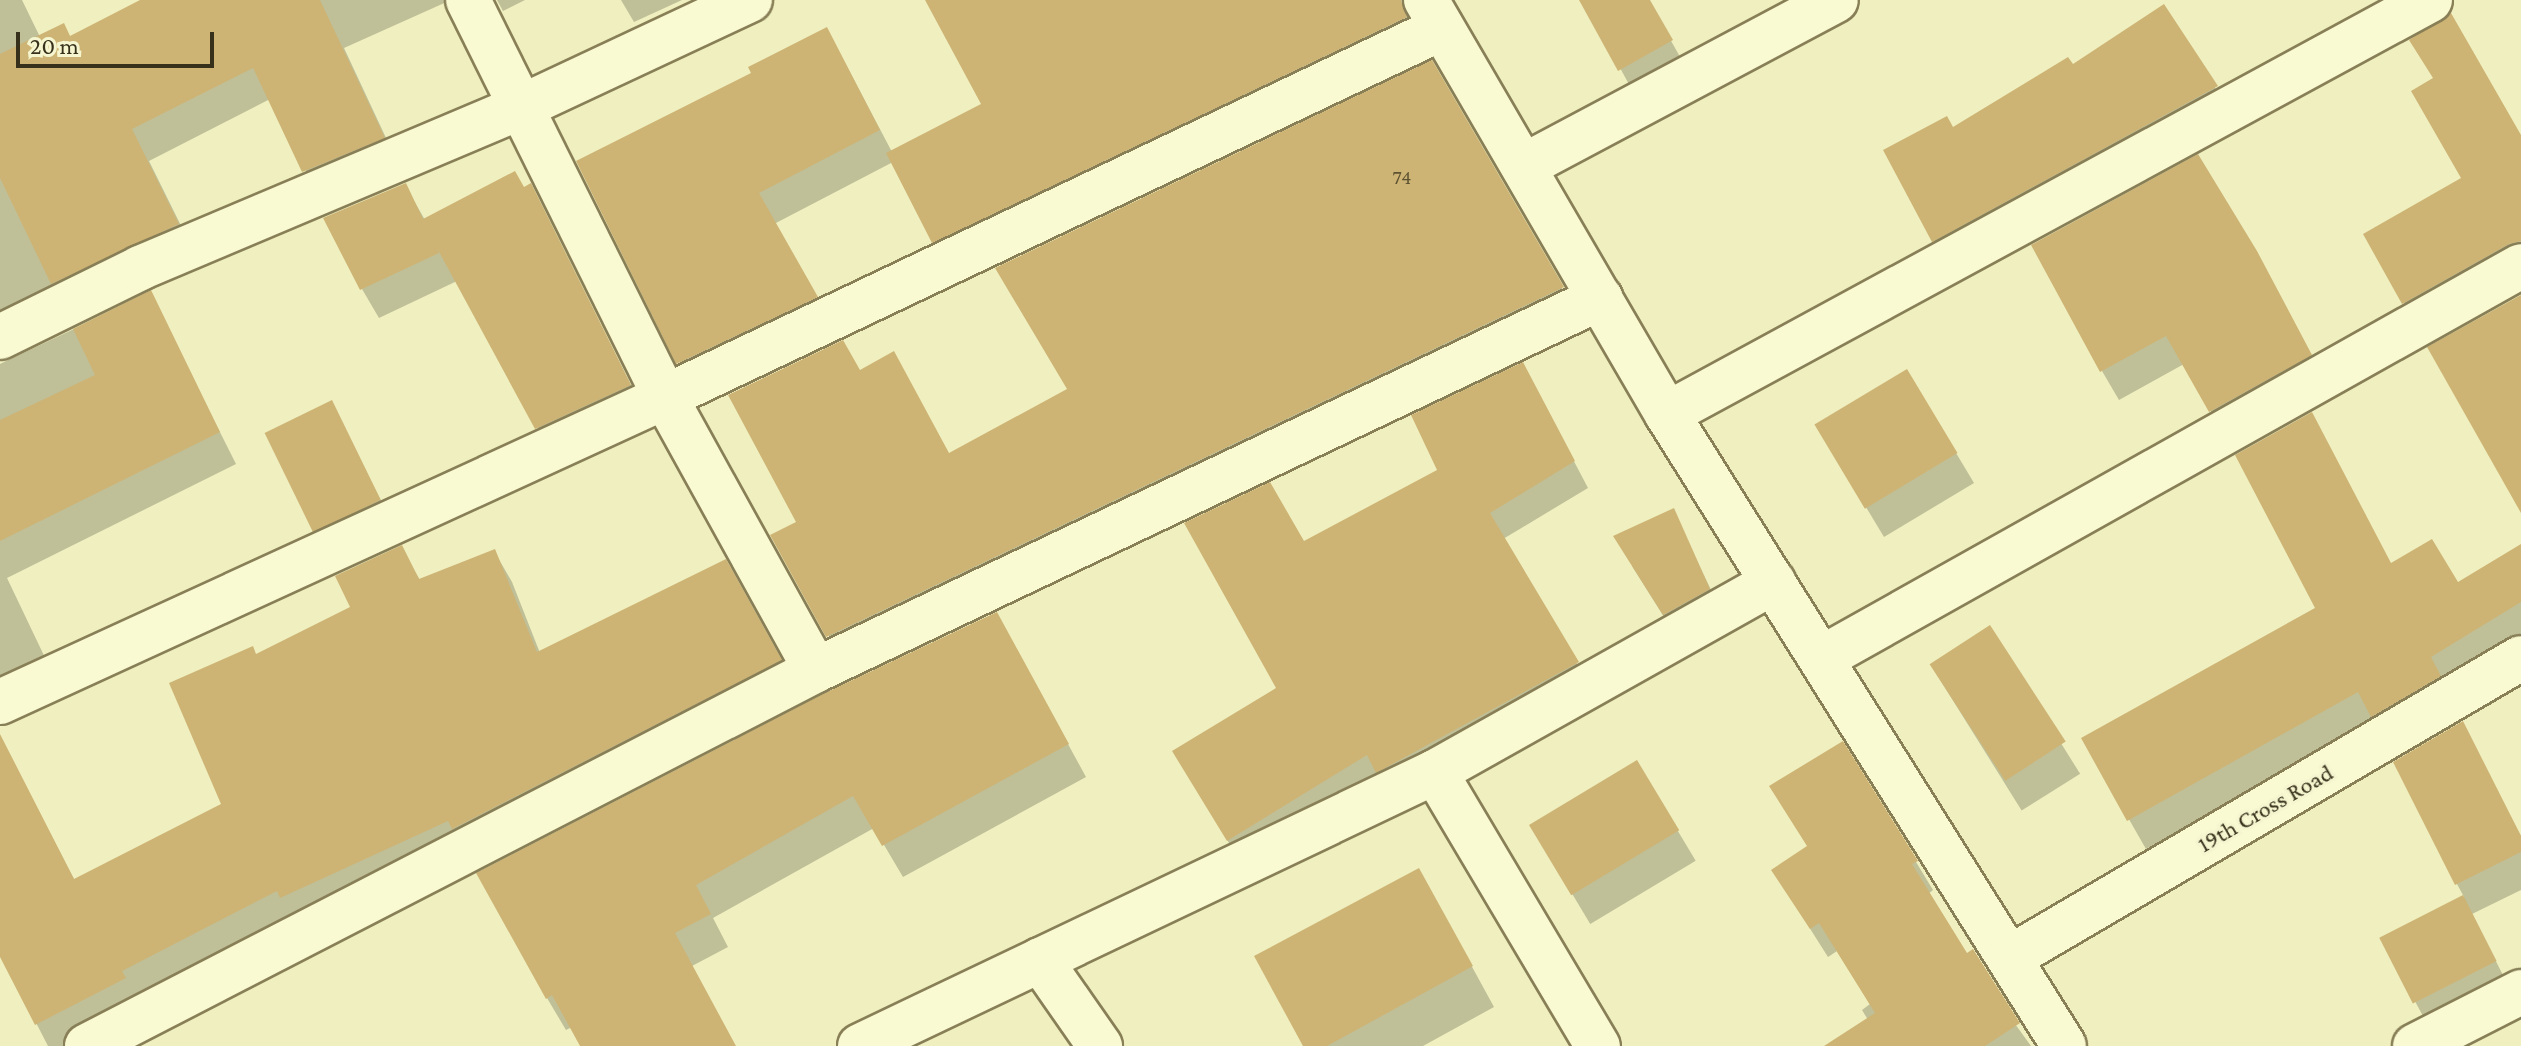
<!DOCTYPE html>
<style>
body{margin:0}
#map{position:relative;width:2521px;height:1046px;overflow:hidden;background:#efefbf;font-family:"Crimson Pro",serif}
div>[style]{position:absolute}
.shadow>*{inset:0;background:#0003;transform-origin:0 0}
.building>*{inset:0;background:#ceb474;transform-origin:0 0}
.roads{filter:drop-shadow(2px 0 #887f57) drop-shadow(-2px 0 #887f57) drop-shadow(0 2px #887f57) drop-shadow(0 -2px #887f57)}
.minor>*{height:44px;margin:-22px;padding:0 22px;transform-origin:22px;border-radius:22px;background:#f9f9d2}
span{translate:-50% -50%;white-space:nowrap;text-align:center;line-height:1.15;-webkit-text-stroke:6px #f5f6cf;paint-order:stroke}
.number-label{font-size:20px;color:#5d5232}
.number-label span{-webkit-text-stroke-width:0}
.street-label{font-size:24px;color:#37311c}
.scale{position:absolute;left:16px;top:32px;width:198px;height:36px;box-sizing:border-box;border:4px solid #37311c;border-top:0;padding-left:10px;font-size:24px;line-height:28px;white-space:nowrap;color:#37311c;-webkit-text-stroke:6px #f5f6cf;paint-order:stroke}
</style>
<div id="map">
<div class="shadow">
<i style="clip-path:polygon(0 0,22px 0,40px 37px,70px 38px,145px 0,451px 0,344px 48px,401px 170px,322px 203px,270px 99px,149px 161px,196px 256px,0 352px)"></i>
<i style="clip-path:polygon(497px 0,525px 0,503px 11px)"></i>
<i style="clip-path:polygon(621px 0,682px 0,634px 22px)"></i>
<i style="clip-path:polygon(929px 0,1412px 0,1422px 20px,952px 273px,893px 162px,774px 224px,833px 327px,695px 393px,578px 162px,843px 59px,892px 152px,984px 105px)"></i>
<i style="clip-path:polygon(1583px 0,1648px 0,1688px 71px,1637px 99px)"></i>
<i style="clip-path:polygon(2163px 7px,2234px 117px,1951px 270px,1934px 241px,1953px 129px,2072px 67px)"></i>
<i style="clip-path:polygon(1431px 63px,1579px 317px,845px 665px,773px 536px,798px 522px,859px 373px,949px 455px,1069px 390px)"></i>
<i style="clip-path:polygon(2521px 138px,2521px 276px,2421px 332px,2366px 235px,2464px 179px)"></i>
<i style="clip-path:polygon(2198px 157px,2327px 385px,2228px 441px,2184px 364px,2119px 400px,2102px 371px)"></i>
<i style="clip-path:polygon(405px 185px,425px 220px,530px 186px,646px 415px,554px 458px,457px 281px,379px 318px,362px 289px)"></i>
<i style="clip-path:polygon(150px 293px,236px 464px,7px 578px,59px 687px,0 717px,0 364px)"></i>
<i style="clip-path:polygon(1907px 371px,1974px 483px,1884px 537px,1834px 454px)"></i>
<i style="clip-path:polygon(1537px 391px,1588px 488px,1503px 539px,1592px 689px,1243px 866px,1189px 777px,1279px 689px,1303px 544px,1440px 470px)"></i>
<i style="clip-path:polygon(331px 403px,396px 530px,332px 560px,315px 530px)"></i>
<i style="clip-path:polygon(1673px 511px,1725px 619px,1681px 644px,1632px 566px)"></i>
<i style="clip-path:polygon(2521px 547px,2521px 642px,2146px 849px,2083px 739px,2392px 565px,2457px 584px)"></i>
<i style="clip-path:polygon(401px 548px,420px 580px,494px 551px,512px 582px,540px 653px,743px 593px,798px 692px,115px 1046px,48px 1046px,0 953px,0 737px,75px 881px,224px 805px,256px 656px,352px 608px)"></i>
<i style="left:1989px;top:628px;width:172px;height:69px;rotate:58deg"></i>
<i style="clip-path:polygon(1015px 647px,1086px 777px,903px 877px,874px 828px,713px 918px,728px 947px,692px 966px,735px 1046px,582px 1046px,572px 1027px,566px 1030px,547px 998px,828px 694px)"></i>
<i style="clip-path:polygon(2462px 724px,2521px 836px,2521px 890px,2472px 914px,2511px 991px,2431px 1031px,2381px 938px,2464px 897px,2457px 884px)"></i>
<i style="left:1637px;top:763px;width:114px;height:123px;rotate:59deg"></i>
<i style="clip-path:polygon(1916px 862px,1933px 890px,1928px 894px,1966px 956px,2031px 1046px,1884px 1046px,1862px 1010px,1870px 1004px,1837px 951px,1828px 957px,1773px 870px)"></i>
<i style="clip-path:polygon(1441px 910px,1494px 1007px,1423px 1046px,1306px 1046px)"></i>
</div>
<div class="building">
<i style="clip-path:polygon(140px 0,320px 0,385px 138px,302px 172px,253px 68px,132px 129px,179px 224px,51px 284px,0 178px,0 54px,64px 23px,70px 36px)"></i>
<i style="clip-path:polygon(925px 0,1401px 0,1407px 17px,932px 243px,886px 153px,981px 104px)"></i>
<i style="clip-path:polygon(1579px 0,1650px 0,1673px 40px,1618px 71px)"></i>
<i style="clip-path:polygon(2164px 4px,2218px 86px,1932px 242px,1883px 150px,1947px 116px,1953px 127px,2068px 57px,2073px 64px)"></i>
<i style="clip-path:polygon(2451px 13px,2521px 135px,2521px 241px,2509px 244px,2402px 304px,2363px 234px,2461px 178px,2411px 91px,2433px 78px,2409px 40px)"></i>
<i style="clip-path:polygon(827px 27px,880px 130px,759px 193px,818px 297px,676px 364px,576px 161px,751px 73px,748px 67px)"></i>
<i style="clip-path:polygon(1432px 60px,1564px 287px,826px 637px,770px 535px,796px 522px,728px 395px,843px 340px,860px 370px,894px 351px,949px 453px,1067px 389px,995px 268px)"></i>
<i style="clip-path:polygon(2198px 154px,2257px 251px,2312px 355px,2209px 412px,2166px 336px,2100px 372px,2031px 245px)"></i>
<i style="clip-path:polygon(515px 171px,524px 187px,531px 183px,631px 385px,535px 429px,437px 248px,439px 253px,360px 290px,323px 218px,406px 183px,423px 219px)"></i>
<i style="clip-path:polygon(151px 290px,220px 432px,0 541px,0 420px,95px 375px,73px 329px)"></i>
<i style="clip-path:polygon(2521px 295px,2521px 513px,2427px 347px)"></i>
<i style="clip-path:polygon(1523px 362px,1575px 461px,1490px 513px,1579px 662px,1376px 773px,1367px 755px,1227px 841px,1172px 751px,1276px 688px,1184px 523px,1270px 482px,1304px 541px,1437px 470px,1411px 415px)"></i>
<i style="left:1907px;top:369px;width:98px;height:108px;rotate:59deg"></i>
<i style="left:332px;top:400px;width:111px;height:75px;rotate:64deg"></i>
<i style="clip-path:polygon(2312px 412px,2391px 563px,2432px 539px,2458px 582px,2521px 544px,2521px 602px,2431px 657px,2441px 676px,2371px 717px,2358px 692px,2127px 821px,2081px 738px,2315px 608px,2235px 455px)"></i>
<i style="clip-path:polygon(1674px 508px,1710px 589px,1663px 615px,1613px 536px)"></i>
<i style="clip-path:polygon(402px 545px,419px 579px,495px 549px,537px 652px,726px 559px,782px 660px,452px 829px,448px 821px,280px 898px,277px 891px,122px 971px,126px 978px,35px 1025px,0 957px,0 734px,74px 879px,221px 804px,169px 683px,253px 646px,256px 654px,350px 607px,335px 576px)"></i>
<i style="clip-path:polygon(997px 612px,1069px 744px,882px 846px,853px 796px,696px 885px,711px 914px,675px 933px,736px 1046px,580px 1046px,552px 995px,546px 999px,476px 873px,827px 692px)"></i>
<i style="left:1990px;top:625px;width:139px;height:72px;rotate:57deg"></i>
<i style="clip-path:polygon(2463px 721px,2521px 836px,2521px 852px,2455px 885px,2393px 762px)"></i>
<i style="clip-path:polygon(1843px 741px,1918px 861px,1912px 864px,1967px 953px,1973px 949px,2020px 1023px,1985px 1046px,1824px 1046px,1875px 1013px,1819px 923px,1810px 929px,1771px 870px,1807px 846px,1769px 786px)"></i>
<i style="left:1637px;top:760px;width:82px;height:126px;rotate:59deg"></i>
<i style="clip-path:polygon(1419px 868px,1473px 966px,1327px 1046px,1303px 1046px,1254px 956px)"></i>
<i style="left:2463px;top:895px;width:74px;height:94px;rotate:63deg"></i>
</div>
<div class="roads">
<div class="minor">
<i style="left:468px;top:0;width:443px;rotate:63.6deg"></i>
<i style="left:665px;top:397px;width:312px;rotate:61.1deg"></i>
<i style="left:1426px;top:0;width:479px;rotate:59.8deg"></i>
<i style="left:1667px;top:414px;width:746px;rotate:57.86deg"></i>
<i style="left:1524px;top:166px;width:353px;rotate:-28deg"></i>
<i style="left:0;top:337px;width:156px;rotate:-26.2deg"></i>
<i style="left:140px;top:268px;width:411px;rotate:-22.9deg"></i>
<i style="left:519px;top:108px;width:255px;rotate:-25.1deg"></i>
<i style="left:1667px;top:414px;width:868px;rotate:-28.48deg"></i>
<i style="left:1822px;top:658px;width:801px;rotate:-29.28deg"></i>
<i style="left:0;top:702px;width:732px;rotate:-24.64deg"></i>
<i style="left:665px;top:397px;width:860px;rotate:-25.4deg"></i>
<i style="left:1435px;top:772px;width:388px;rotate:-29.3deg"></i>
<i style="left:2009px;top:958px;width:593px;rotate:-30.37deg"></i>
<i style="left:1040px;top:960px;width:105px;rotate:55.1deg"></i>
<i style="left:87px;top:1046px;width:820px;rotate:-27.28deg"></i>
<i style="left:816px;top:670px;width:868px;rotate:-25.38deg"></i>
<i style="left:860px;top:1046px;width:637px;rotate:-25.48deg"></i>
<i style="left:1435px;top:772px;width:319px;rotate:59.3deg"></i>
<i style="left:2415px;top:1046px;width:119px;rotate:-27deg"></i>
</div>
</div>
<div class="number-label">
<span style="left:1402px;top:177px">74</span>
</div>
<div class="street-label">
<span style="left:2265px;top:808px;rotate:-30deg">19th Cross Road</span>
</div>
<div class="scale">20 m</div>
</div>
